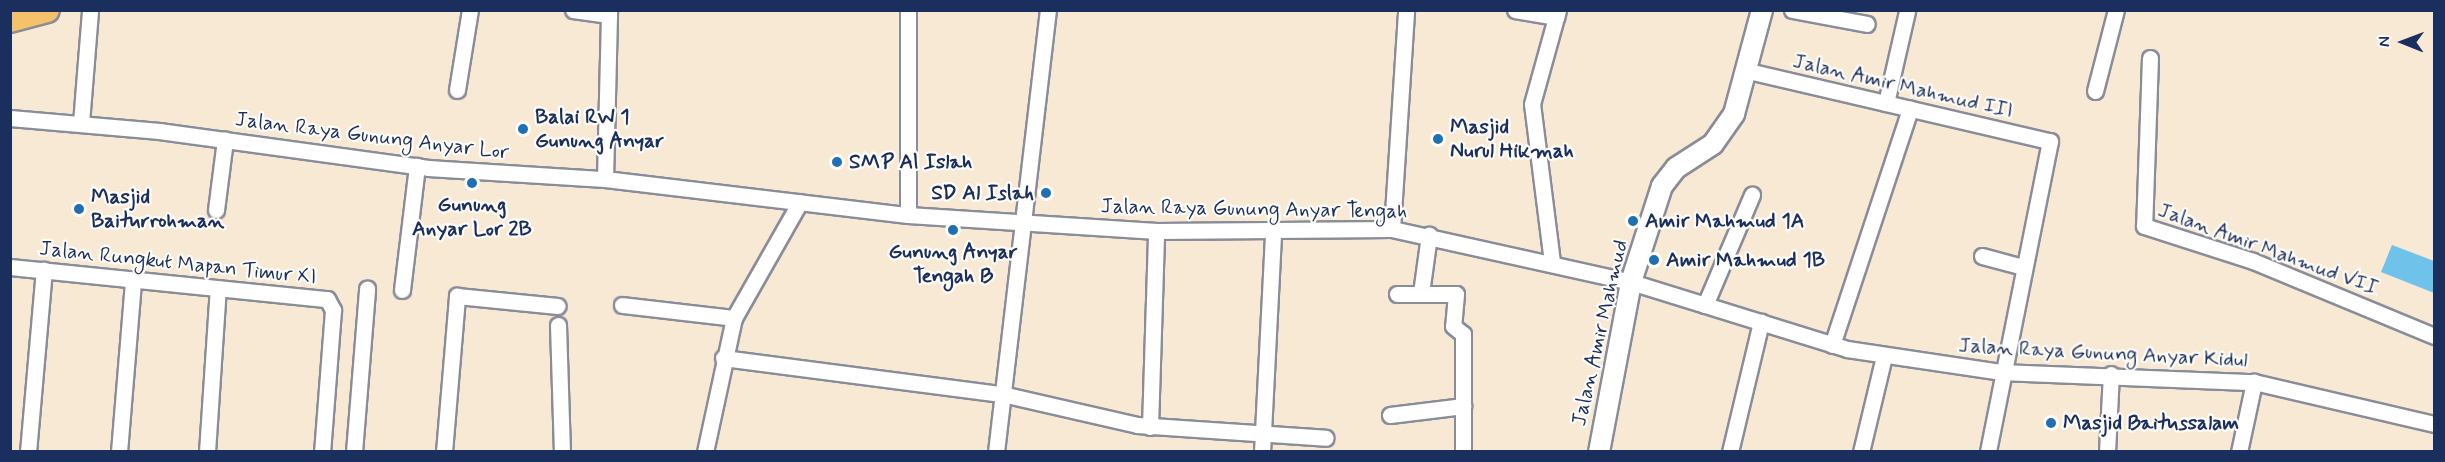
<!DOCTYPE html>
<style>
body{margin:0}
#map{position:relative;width:2445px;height:462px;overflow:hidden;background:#f7e9d4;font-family:Mynerve,sans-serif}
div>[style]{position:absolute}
.water>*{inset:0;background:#6fc3eb}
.roads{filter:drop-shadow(2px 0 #898c99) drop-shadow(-2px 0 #898c99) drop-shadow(0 2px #898c99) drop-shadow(0 -2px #898c99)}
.minor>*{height:15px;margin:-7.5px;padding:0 7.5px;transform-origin:7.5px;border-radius:7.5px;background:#fff}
.tertiary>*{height:20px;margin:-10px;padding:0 10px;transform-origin:10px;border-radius:10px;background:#fff}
.primary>*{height:24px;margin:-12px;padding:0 12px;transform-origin:12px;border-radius:12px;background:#f5c16b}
.dots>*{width:16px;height:16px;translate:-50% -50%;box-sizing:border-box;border:3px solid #fdfcf7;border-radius:50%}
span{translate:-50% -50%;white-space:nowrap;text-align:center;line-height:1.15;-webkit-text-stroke:4.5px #fdfcf7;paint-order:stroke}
.street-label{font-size:21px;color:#1b2f5e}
.poi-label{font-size:21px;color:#1b2f5e;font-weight:700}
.left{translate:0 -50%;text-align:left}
.right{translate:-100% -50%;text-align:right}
.frame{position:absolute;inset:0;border:12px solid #1b2f5e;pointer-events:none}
.north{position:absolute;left:2373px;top:12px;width:60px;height:60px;-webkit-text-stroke:4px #fdfcf7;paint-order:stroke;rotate:271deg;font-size:16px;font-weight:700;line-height:24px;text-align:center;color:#1b2f5e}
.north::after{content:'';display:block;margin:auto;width:21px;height:27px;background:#1b2f5e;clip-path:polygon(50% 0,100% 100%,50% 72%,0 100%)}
</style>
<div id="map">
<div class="water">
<i style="clip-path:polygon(2392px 245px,2434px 261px,2434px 293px,2381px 272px)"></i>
</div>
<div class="roads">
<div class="minor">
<i style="left:573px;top:10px;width:36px;rotate:8deg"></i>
<i style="left:908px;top:10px;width:205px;rotate:90deg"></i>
<i style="left:1515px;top:10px;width:42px;rotate:9.7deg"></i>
<i style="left:1792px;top:10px;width:76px;rotate:10.6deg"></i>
<i style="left:2150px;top:58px;width:168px;rotate:92deg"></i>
<i style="left:2144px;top:226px;width:114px;rotate:17.8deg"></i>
<i style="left:2253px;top:261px;width:196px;rotate:22.5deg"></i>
<i style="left:1748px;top:71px;width:310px;rotate:13.1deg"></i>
<i style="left:2050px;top:141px;width:317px;rotate:101.3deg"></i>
<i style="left:457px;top:90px;width:81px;rotate:-80.8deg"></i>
<i style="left:2095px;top:91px;width:84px;rotate:-75.5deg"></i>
<i style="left:1886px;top:103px;width:94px;rotate:-77.1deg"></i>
<i style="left:10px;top:118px;width:150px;rotate:5deg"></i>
<i style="left:159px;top:131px;width:272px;rotate:7.8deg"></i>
<i style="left:428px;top:168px;width:177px;rotate:3.6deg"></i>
<i style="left:605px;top:179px;width:305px;rotate:6.8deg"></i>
<i style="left:908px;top:215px;width:249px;rotate:3.7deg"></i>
<i style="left:1156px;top:231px;width:236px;rotate:-0.5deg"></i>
<i style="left:1392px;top:229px;width:245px;rotate:12.5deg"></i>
<i style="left:1631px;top:282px;width:226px;rotate:17.2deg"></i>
<i style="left:1847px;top:349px;width:155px;rotate:8.5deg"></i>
<i style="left:2000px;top:372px;width:254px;rotate:2.3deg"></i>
<i style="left:2254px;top:382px;width:185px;rotate:13.1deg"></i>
<i style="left:81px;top:123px;width:113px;rotate:-85.4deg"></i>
<i style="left:605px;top:179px;width:169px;rotate:-88.6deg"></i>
<i style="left:216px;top:210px;width:71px;rotate:-82.7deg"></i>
<i style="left:1392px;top:229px;width:219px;rotate:-86.3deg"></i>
<i style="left:1982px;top:256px;width:42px;rotate:15deg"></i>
<i style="left:1552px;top:262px;width:159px;rotate:-97.2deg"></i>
<i style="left:1532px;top:104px;width:98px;rotate:-74.5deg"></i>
<i style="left:10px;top:267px;width:319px;rotate:5.8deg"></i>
<i style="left:327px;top:299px;width:13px;rotate:61deg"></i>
<i style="left:333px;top:310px;width:142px;rotate:94.4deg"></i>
<i style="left:402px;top:290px;width:125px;rotate:-83.1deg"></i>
<i style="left:1421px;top:293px;width:59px;rotate:-82.1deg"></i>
<i style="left:1397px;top:294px;width:59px"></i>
<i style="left:1456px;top:294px;width:32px;rotate:95deg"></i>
<i style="left:1453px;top:326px;width:13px;rotate:39deg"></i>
<i style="left:1463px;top:334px;width:118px;rotate:90deg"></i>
<i style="left:622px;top:305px;width:113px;rotate:6.6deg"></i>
<i style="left:1705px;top:305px;width:120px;rotate:-66.9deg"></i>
<i style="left:558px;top:325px;width:127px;rotate:88.2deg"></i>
<i style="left:1832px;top:345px;width:249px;rotate:-71.7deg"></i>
<i style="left:723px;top:358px;width:281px;rotate:7.4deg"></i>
<i style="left:1002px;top:394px;width:139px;rotate:12.9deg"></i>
<i style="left:1137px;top:425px;width:189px;rotate:3.9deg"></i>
<i style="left:1390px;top:415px;width:74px;rotate:-7deg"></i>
<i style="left:1150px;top:427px;width:196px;rotate:-88.2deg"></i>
<i style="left:28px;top:452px;width:183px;rotate:-85deg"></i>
<i style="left:119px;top:452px;width:173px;rotate:-85.3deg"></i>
<i style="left:207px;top:452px;width:164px;rotate:-86.2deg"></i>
<i style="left:354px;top:452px;width:164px;rotate:-85.4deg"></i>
<i style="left:444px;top:452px;width:157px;rotate:-85.2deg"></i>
<i style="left:457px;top:296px;width:101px;rotate:5.7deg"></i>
<i style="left:705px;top:452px;width:137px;rotate:-77.8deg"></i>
<i style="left:734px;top:318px;width:133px;rotate:-60.4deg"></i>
<i style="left:996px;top:452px;width:445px;rotate:-83.3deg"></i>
<i style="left:1262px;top:452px;width:220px;rotate:-87.1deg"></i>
<i style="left:1730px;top:452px;width:134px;rotate:-76.6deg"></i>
<i style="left:1861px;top:452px;width:99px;rotate:-76.5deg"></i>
<i style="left:2107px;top:452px;width:78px;rotate:-87.1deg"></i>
<i style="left:2239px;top:452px;width:72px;rotate:-77.9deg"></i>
</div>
<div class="tertiary">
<i style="left:1599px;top:452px;width:173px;rotate:-79.3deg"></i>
<i style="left:1631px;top:282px;width:101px;rotate:-72.1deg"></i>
<i style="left:1662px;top:186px;width:23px;rotate:-52deg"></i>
<i style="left:1676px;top:168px;width:44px;rotate:-33deg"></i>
<i style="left:1713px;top:144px;width:37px;rotate:-55deg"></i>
<i style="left:1734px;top:114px;width:108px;rotate:-74.9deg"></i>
</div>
<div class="primary">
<i style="left:10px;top:20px;width:38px;rotate:-15deg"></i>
</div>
</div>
<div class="dots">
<i style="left:523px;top:129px;background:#1f6fb2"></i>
<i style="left:1438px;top:139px;background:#1f6fb2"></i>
<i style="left:837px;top:162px;background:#1f6fb2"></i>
<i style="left:472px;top:183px;background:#1f6fb2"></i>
<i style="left:1046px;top:193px;background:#1f6fb2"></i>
<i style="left:79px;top:209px;background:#1f6fb2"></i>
<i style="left:1633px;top:221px;background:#1f6fb2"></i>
<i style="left:953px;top:230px;background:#1f6fb2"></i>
<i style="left:1654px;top:260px;background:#1f6fb2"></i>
<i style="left:2051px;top:423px;background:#1f6fb2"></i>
</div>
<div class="street-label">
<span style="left:1903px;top:86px;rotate:13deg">Jalan Amir Mahmud III</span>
<span style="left:372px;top:136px;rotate:7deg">Jalan Raya Gunung Anyar Lor</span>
<span style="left:1254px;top:209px;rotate:1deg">Jalan Raya Gunung Anyar Tengah</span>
<span style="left:2268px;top:249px;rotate:20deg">Jalan Amir Mahmud VII</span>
<span style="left:178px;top:263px;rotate:6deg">Jalan Rungkut Mapan Timur XI</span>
<span style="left:1600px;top:333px;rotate:-77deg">Jalan Amir Mahmud</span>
<span style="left:2103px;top:353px;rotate:3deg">Jalan Raya Gunung Anyar Kidul</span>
</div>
<div class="poi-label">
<span class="left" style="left:535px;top:129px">Balai RW 1<br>Gunung Anyar</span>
<span class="left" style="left:1450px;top:139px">Masjid<br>Nurul Hikmah</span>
<span class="left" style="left:849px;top:162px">SMP Al Islah</span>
<span class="right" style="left:1034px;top:193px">SD Al Islah</span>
<span class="left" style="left:91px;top:209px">Masjid<br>Baiturrohman</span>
<span style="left:472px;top:217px">Gunung<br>Anyar Lor 2B</span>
<span class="left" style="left:1645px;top:221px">Amir Mahmud 1A</span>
<span style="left:953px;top:264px">Gunung Anyar<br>Tengah B</span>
<span class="left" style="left:1666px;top:260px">Amir Mahmud 1B</span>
<span class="left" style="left:2063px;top:423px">Masjid Baitussalam</span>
</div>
<div class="frame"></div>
<div class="north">N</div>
</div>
